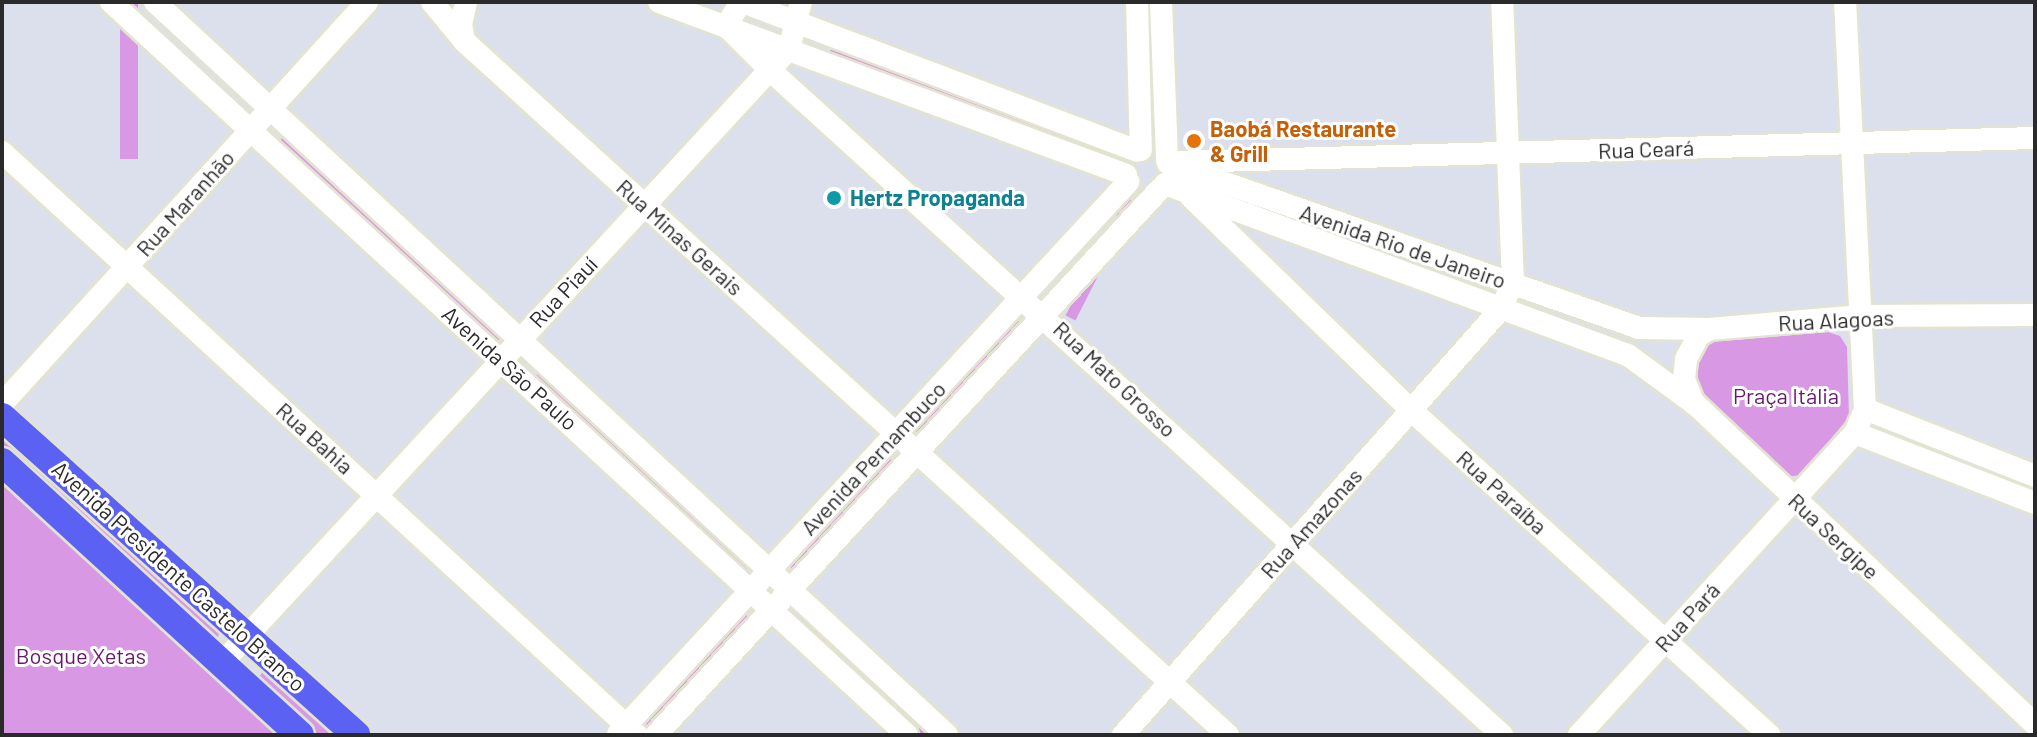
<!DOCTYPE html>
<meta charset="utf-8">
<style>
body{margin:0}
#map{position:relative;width:2037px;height:737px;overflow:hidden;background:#dce0ed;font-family:Barlow,sans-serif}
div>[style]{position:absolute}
.green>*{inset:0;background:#d898e4;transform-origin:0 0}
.roads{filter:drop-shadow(2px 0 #e3e3d1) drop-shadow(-2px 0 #e3e3d1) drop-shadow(0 2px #e3e3d1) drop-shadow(0 -2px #e3e3d1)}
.minor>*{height:22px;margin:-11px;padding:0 11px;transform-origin:11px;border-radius:11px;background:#fff}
.major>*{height:28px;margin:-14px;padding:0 14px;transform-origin:14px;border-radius:14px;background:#5b62f3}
.dots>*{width:22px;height:22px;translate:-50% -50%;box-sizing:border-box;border:4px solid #fff;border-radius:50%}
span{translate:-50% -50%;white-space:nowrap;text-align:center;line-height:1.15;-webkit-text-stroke:6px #fff;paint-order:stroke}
.food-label{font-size:22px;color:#c56008;font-weight:700}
.left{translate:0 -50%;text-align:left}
.street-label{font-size:22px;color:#2a2a2a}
.culture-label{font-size:22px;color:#0d838f;font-weight:700}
.park-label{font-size:22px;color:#671969}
.frame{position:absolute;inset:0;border:4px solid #2a2a2a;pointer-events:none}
</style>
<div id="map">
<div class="green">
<i style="left:120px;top:2px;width:18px;height:157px"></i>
<i style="clip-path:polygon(831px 43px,1115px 154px,1114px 158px,830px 55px)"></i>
<i style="left:284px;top:136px;width:296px;height:13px;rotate:42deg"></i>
<i style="left:1126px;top:197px;width:11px;height:133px;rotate:27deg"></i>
<i style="left:1015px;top:318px;width:12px;height:151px;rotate:42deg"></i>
<i style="clip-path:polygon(1828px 332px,1840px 336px,1847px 347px,1849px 417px,1801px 475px,1786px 477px,1693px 389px,1693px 357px,1707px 339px)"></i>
<i style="left:539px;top:372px;width:287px;height:11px;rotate:42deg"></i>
<i style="clip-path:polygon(2px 430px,220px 631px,218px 637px,213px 639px,2px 449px)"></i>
<i style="left:887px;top:456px;width:12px;height:147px;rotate:42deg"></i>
<i style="clip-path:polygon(2px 478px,287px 735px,2px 735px)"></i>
<i style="left:801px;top:609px;width:185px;height:12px;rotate:43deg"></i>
<i style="left:745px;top:613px;width:11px;height:151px;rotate:45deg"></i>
<i style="clip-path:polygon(264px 669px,340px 735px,316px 735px,257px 681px)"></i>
</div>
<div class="roads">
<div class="minor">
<i style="left:111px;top:2px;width:1082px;rotate:42.64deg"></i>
<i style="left:155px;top:2px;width:1079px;rotate:42.78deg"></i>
<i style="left:432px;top:2px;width:50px;rotate:50.6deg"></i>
<i style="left:464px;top:41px;width:1032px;rotate:42.25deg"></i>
<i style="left:659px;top:2px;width:498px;rotate:20.3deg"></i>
<i style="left:741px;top:2px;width:28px;rotate:122deg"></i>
<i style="left:726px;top:26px;width:62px;rotate:45deg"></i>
<i style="left:770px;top:70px;width:989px;rotate:42.25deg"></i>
<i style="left:743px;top:2px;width:421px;rotate:20.7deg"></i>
<i style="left:1137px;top:2px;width:148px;rotate:88.5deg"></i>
<i style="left:1161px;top:2px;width:159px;rotate:87.8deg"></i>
<i style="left:464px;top:41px;width:17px;rotate:-100deg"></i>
<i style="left:461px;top:24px;width:23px;rotate:-77deg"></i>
<i style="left:2px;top:152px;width:862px;rotate:42.56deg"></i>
<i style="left:1181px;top:162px;width:854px;rotate:-1.61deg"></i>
<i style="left:1168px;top:163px;width:498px;rotate:19.3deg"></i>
<i style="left:1638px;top:328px;width:71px;rotate:0.8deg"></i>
<i style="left:1709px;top:329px;width:153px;rotate:-4.9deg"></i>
<i style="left:1861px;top:316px;width:174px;rotate:-0.3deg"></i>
<i style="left:1165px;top:184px;width:494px;rotate:20.3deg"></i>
<i style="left:1628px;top:355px;width:83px;rotate:36.2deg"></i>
<i style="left:1695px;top:404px;width:467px;rotate:43.3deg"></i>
<i style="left:1191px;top:197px;width:306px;rotate:44.1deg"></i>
<i style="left:1411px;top:410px;width:484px;rotate:42.2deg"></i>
<i style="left:2px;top:404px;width:543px;rotate:-47.76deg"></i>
<i style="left:1694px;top:404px;width:27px;rotate:-112deg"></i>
<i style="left:1684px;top:379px;width:20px;rotate:-84deg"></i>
<i style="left:1686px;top:359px;width:26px;rotate:-62deg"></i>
<i style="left:1698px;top:336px;width:13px;rotate:-32deg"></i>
<i style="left:1865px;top:409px;width:183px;rotate:21.5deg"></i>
<i style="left:1855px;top:433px;width:193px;rotate:21.3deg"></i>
<i style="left:222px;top:663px;width:836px;rotate:-47.28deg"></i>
<i style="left:789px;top:49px;width:49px;rotate:-75.7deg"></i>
<i style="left:618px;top:734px;width:752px;rotate:-47.26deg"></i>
<i style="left:656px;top:735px;width:743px;rotate:-47.29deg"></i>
<i style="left:1123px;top:735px;width:568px;rotate:-48.43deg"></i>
<i style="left:1500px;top:310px;width:30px;rotate:-64deg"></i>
<i style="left:1513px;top:283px;width:281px;rotate:-92.2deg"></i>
<i style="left:1579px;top:735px;width:409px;rotate:-47.6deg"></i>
<i style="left:1855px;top:433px;width:26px;rotate:-67deg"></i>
<i style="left:1865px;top:409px;width:407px;rotate:-92.8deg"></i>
</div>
<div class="major">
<i style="left:2px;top:417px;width:476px;rotate:41.9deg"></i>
<i style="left:2px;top:462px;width:404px;rotate:42.5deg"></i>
</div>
</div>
<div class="dots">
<i style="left:1194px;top:141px;background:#e8710a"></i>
<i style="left:834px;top:198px;background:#0f9aa8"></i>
</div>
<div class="food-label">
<span class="left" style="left:1210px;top:141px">Baobá Restaurante<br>&amp; Grill</span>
</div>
<div class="street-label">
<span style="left:1646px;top:149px;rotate:-2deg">Rua Ceará</span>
<span style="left:185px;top:203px;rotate:-48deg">Rua Maranhão</span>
<span style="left:680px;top:237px;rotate:42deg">Rua Minas Gerais</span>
<span style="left:1403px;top:246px;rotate:19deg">Avenida Rio de Janeiro</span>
<span style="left:563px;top:292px;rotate:-47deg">Rua Piauí</span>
<span style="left:1836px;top:320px;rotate:-3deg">Rua Alagoas</span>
<span style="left:510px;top:368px;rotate:42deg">Avenida São Paulo</span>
<span style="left:1115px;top:379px;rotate:43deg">Rua Mato Grosso</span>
<span style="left:315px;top:438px;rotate:42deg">Rua Bahia</span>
<span style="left:873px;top:458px;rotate:-47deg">Avenida Pernambuco</span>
<span style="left:1502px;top:492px;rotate:42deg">Rua Paraíba</span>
<span style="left:1311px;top:523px;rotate:-48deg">Rua Amazonas</span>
<span style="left:1834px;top:536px;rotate:43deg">Rua Sergipe</span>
<span style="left:179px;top:576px;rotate:42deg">Avenida Presidente Castelo Branco</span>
<span style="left:1687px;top:617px;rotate:-48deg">Rua Pará</span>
</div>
<div class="culture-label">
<span class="left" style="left:850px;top:198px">Hertz Propaganda</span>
</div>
<div class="park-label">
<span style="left:1786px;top:396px">Praça Itália</span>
<span style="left:81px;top:656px">Bosque Xetas</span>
</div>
<div class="frame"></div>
</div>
